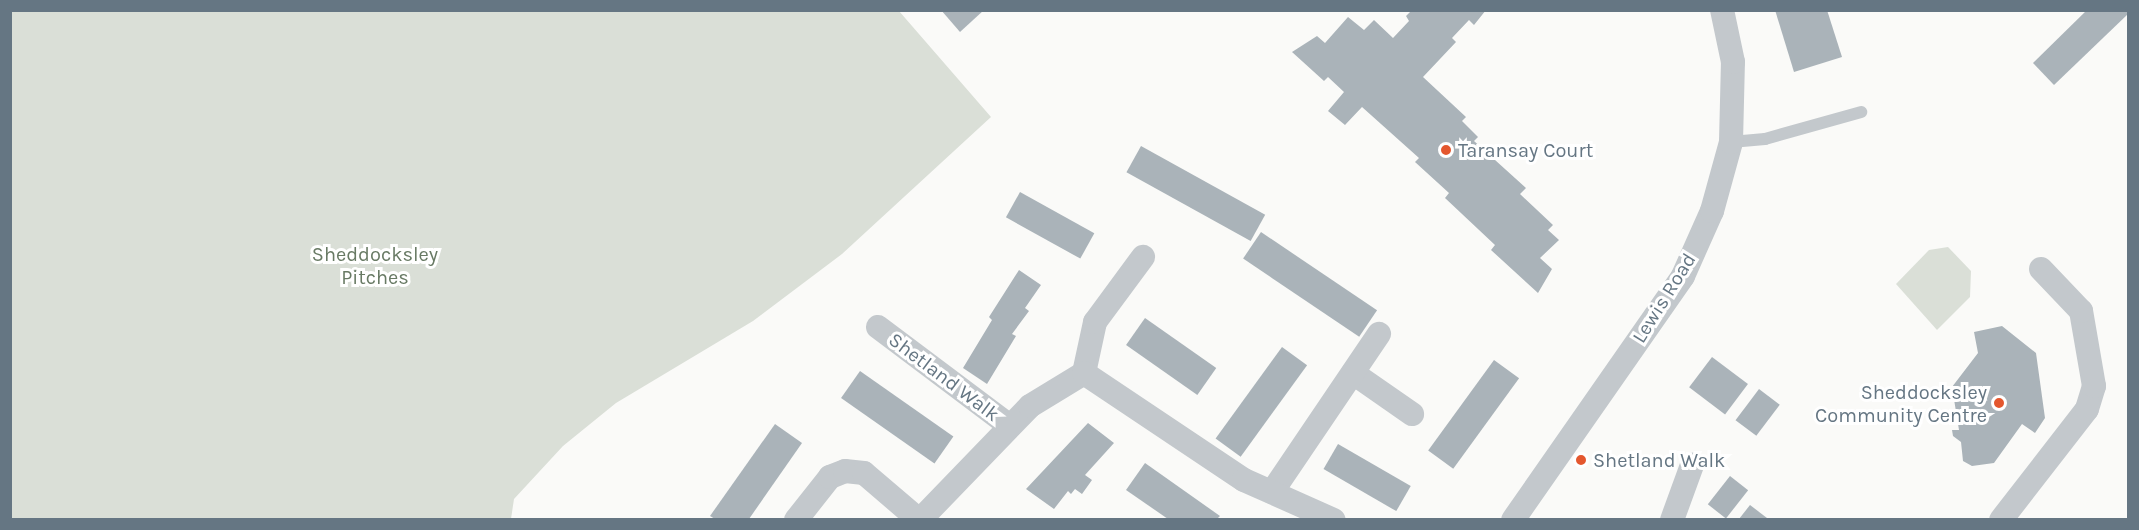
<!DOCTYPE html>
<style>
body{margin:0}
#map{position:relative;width:2139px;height:530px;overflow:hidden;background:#fafaf8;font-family:Karla,sans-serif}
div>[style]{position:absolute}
.green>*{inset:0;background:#dadfd7}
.building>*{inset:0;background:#aab3b9;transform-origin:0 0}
.lane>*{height:12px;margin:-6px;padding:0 6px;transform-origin:6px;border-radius:6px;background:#c3c8cc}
.street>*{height:24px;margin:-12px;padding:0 12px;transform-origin:12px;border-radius:12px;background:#c3c8cc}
.dots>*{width:16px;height:16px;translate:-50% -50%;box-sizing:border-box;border:3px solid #fff;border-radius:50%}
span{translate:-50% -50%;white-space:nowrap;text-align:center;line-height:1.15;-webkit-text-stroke:6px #fff;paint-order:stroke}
.poi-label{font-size:20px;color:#657683}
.left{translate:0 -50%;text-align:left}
.right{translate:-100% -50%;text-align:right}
.park-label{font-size:20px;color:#687a64}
.street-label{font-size:20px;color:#657683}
.frame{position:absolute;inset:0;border:12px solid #657683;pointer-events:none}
</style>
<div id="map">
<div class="green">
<i style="clip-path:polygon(10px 11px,899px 11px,991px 117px,842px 254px,753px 321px,616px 403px,563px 446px,514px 499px,511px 519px,11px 519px)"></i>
<i style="clip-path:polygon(1948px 247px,1971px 271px,1970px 297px,1937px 330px,1896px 284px,1929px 250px)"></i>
</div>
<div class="building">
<i style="clip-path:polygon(941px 10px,984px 10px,960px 32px)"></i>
<i style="clip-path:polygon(1412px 10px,1486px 10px,1474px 25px,1469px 20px,1452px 38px,1456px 42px,1423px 77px,1466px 117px,1462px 121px,1478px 137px,1474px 141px,1526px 188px,1520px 194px,1553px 225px,1548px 230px,1559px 240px,1540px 258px,1552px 269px,1538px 293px,1491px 250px,1495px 245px,1445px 198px,1449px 193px,1415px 162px,1419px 158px,1362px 107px,1345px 125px,1328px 111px,1344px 92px,1328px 77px,1324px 81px,1292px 52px,1317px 36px,1325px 43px,1348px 17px,1364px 30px,1374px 20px,1393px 38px,1409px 21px,1406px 16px)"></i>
<i style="clip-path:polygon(1775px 10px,1827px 10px,1842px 57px,1794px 72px)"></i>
<i style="clip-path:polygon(2087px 10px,2128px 10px,2128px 14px,2054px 85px,2033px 63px)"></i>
<i style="left:1141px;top:146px;width:142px;height:30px;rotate:29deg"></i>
<i style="left:1020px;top:192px;width:85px;height:29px;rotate:29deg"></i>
<i style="left:1261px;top:232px;width:140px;height:32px;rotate:34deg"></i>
<i style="clip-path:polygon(1019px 270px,1041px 285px,1025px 308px,1029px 311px,1012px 334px,1016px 336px,987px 384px,963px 368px,992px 320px,989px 317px)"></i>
<i style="left:1145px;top:318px;width:87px;height:33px;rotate:35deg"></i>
<i style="clip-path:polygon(2002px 326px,2036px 353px,2045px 418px,2035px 433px,2022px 424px,1994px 463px,1972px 466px,1963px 461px,1961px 442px,1953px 436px,1952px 430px,1959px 430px,1952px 387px,1978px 353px,1974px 332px)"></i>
<i style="left:1282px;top:347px;width:31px;height:113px;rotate:36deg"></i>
<i style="left:1712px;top:357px;width:45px;height:38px;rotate:37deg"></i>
<i style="left:1494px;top:360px;width:31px;height:112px;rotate:36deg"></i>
<i style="left:860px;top:371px;width:114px;height:33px;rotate:35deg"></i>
<i style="left:1759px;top:389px;width:26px;height:39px;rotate:37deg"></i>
<i style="clip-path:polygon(1088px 423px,1114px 443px,1085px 475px,1092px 480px,1082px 494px,1075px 489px,1071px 494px,1068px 491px,1054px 509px,1026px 489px)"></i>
<i style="clip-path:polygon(775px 424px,802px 443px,749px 519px,715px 519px,710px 516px)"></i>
<i style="left:1338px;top:444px;width:84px;height:29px;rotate:30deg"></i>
<i style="clip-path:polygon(1145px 463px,1220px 516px,1217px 519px,1168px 519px,1126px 490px)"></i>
<i style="left:1730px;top:476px;width:23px;height:36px;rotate:38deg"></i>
<i style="clip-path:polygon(1750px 505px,1767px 518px,1766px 519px,1739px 519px)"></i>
</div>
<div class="lane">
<i style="left:1731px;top:142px;width:34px;rotate:-5deg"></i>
<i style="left:1765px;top:139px;width:100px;rotate:-15.7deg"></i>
</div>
<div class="street">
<i style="left:878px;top:327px;width:165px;rotate:36.9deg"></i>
<i style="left:1084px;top:373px;width:52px;rotate:-77.8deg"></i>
<i style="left:1095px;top:322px;width:81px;rotate:-53.6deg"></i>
<i style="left:1353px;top:373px;width:72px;rotate:34.8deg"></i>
<i style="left:1272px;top:492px;width:191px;rotate:-55.9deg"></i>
<i style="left:796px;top:520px;width:55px;rotate:-51.7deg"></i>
<i style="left:830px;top:477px;width:16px;rotate:-22deg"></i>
<i style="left:845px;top:471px;width:19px;rotate:6deg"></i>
<i style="left:864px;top:473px;width:72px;rotate:40.5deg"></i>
<i style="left:920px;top:520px;width:158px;rotate:-46deg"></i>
<i style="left:1030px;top:406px;width:63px;rotate:-31.4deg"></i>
<i style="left:1084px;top:373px;width:192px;rotate:33.8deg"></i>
<i style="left:1244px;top:480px;width:98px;rotate:24deg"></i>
<i style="left:1513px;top:520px;width:297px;rotate:-55.1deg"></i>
<i style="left:1683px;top:276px;width:71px;rotate:-66deg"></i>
<i style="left:1712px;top:211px;width:72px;rotate:-74.6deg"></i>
<i style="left:1731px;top:142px;width:80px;rotate:-88.6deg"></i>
<i style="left:1733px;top:62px;width:53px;rotate:-101.9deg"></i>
<i style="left:1672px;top:520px;width:59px;rotate:-70deg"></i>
<i style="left:2001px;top:520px;width:140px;rotate:-52.2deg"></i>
<i style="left:2087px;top:409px;width:24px;rotate:-73deg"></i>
<i style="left:2094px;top:386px;width:76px;rotate:-99.8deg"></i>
<i style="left:2081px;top:311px;width:58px;rotate:-133.6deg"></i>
</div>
<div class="dots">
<i style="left:1446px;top:150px;background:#e4572e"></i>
<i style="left:1999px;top:403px;background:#e4572e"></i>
<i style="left:1581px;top:460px;background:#e4572e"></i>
</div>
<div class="poi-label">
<span class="left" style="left:1458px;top:150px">Taransay Court</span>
<span class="right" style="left:1987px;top:404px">Sheddocksley<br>Community Centre</span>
<span class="left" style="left:1593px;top:460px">Shetland Walk</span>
</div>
<div class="park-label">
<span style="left:375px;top:266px">Sheddocksley<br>Pitches</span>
</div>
<div class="street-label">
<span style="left:1664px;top:298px;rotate:-58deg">Lewis Road</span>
<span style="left:944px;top:377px;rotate:37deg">Shetland Walk</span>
</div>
<div class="frame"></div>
</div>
